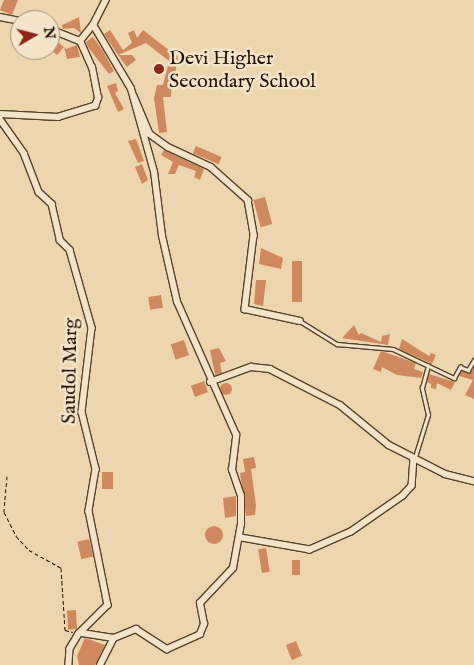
<!DOCTYPE html>
<style>
body{margin:0}
#map{position:relative;width:474px;height:665px;overflow:hidden;background:#edd6ae;font-family:"IM FELL English",serif}
div>[style]{position:absolute}
.building>*{inset:0;background:#d0885f;transform-origin:0 0}
.round{border-radius:50%}
.path>*{height:1px;margin-top:-0.5px;transform-origin:0;background:repeating-linear-gradient(90deg,#231200 0 4px,transparent 0 6.5px)}
.roads{filter:drop-shadow(1px 0 #56432c) drop-shadow(-1px 0 #56432c) drop-shadow(0 1px #56432c) drop-shadow(0 -1px #56432c)}
.lane>*{height:2.5px;margin:-1.25px;padding:0 1.25px;transform-origin:1.25px;border-radius:1.25px;background:#f3e4ca}
.street>*{height:5.5px;margin:-2.75px;padding:0 2.75px;transform-origin:2.75px;border-radius:2.75px;background:#f3e4ca}
.dots>*{width:14px;height:14px;translate:-50% -50%;box-sizing:border-box;border:2px solid #f3e4ca;border-radius:50%}
span{translate:-50% -50%;white-space:nowrap;text-align:center;line-height:1.15;-webkit-text-stroke:5px #f3e4ca;paint-order:stroke}
.poi-label{font-size:20px;color:#231200}
.left{translate:0 -50%;text-align:left}
.street-label{font-size:20px;color:#231200}
.north{position:absolute;left:10px;top:10px;width:50px;height:50px;box-sizing:border-box;background:#f3e4ca;border:1px solid #a09079;border-radius:50%;rotate:82deg;font-size:14px;font-weight:700;line-height:20px;text-align:center;color:#231200}
.north::after{content:'';display:block;margin:auto;width:18px;height:22px;background:#8f2418;clip-path:polygon(50% 0,100% 100%,50% 72%,0 100%)}
</style>
<div id="map">
<div class="building">
<i style="clip-path:polygon(4px 0,18px 0,12px 15px,0 10px)"></i>
<i style="clip-path:polygon(79px 17px,81px 33px,74px 28px,63px 29px,62px 25px)"></i>
<i style="clip-path:polygon(110px 30px,123px 50px,132px 43px,128px 33px,134px 30px,137px 38px,143px 30px,178px 57px,175px 74px,172px 74px,171px 97px,163px 97px,167px 132px,159px 133px,154px 98px,157px 85px,163px 85px,169px 61px,146px 43px,118px 55px,132px 55px,136px 60px,127px 67px,118px 55px,104px 34px)"></i>
<i style="clip-path:polygon(50px 35px,66px 49px,77px 45px,80px 57px,67px 59px,64px 47px,57px 55px,50px 49px)"></i>
<i style="clip-path:polygon(93px 37px,103px 51px,114px 71px,109px 74px,88px 47px,86px 42px)"></i>
<i style="clip-path:polygon(116px 83px,118px 91px,115px 93px,124px 109px,118px 112px,107px 86px)"></i>
<i style="clip-path:polygon(136px 139px,144px 161px,138px 163px,128px 141px)"></i>
<i style="left:196px;top:146px;width:28px;height:8px;rotate:23deg"></i>
<i style="clip-path:polygon(164px 150px,204px 169px,200px 180px,194px 177px,196px 171px,179px 165px,175px 174px,168px 174px,173px 162px,161px 155px)"></i>
<i style="clip-path:polygon(142px 164px,148px 180px,142px 184px,135px 167px)"></i>
<i style="left:265px;top:197px;width:28px;height:12px;rotate:75deg"></i>
<i style="clip-path:polygon(261px 248px,283px 258px,281px 269px,259px 264px)"></i>
<i style="left:292px;top:261px;width:10px;height:41px"></i>
<i style="clip-path:polygon(256px 280px,266px 280px,263px 306px,254px 304px)"></i>
<i style="left:161px;top:295px;width:13px;height:13px;rotate:81deg"></i>
<i style="clip-path:polygon(354px 325px,359px 335px,361px 333px,381px 342px,382px 336px,390px 334px,388px 345px,342px 338px)"></i>
<i style="clip-path:polygon(402px 339px,429px 356px,431px 353px,436px 355px,432px 364px,399px 349px)"></i>
<i style="left:184px;top:340px;width:16px;height:14px;rotate:72deg"></i>
<i style="clip-path:polygon(219px 348px,226px 361px,220px 363px,222px 373px,215px 375px,210px 350px)"></i>
<i style="clip-path:polygon(381px 351px,416px 363px,414px 369px,423px 372px,421px 378px,397px 375px,382px 367px,381px 372px,373px 369px)"></i>
<i style="clip-path:polygon(474px 366px,474px 399px,465px 395px,473px 380px,459px 376px,461px 371px,470px 372px)"></i>
<i style="clip-path:polygon(429px 374px,432px 375px,455px 382px,451px 390px,437px 383px,436px 389px,431px 388px,431px 384px,427px 382px)"></i>
<i style="left:204px;top:381px;width:12px;height:14px;rotate:70deg"></i>
<i class="round" style="left:220px;top:383px;width:12px;height:12px"></i>
<i style="clip-path:polygon(254px 457px,256px 468px,251px 469px,256px 505px,255px 515px,246px 516px,240px 473px,245px 472px,243px 459px)"></i>
<i style="left:102px;top:472px;width:11px;height:17px"></i>
<i style="clip-path:polygon(236px 496px,236px 516px,225px 518px,223px 498px)"></i>
<i class="round" style="left:205px;top:526px;width:18px;height:18px"></i>
<i style="left:89px;top:539px;width:18px;height:12px;rotate:77deg"></i>
<i style="left:266px;top:548px;width:24px;height:8px;rotate:81deg"></i>
<i style="left:292px;top:560px;width:8px;height:15px"></i>
<i style="left:76px;top:610px;width:19px;height:9px;rotate:87deg"></i>
<i style="clip-path:polygon(85px 638px,105px 645px,95px 665px,79px 665px,77px 656px)"></i>
<i style="left:296px;top:641px;width:16px;height:11px;rotate:68deg"></i>
</div>
<div class="path">
<i style="left:7px;top:476px;width:36px;rotate:95deg"></i>
<i style="left:4px;top:512px;width:27px;rotate:63deg"></i>
<i style="left:16px;top:536px;width:19px;rotate:47deg"></i>
<i style="left:29px;top:550px;width:37px;rotate:29deg"></i>
<i style="left:61px;top:568px;width:62px;rotate:86.3deg"></i>
<i style="left:65px;top:630px;width:8px;rotate:14deg"></i>
</div>
<div class="roads">
<div class="lane">
<i style="left:300px;top:321px;width:44px;rotate:31.9deg"></i>
<i style="left:337px;top:344px;width:56px;rotate:5.1deg"></i>
<i style="left:393px;top:349px;width:68px;rotate:25.4deg"></i>
<i style="left:454px;top:378px;width:13px;rotate:-61deg"></i>
<i style="left:460px;top:367px;width:9px;rotate:21deg"></i>
<i style="left:468px;top:370px;width:12px;rotate:-59deg"></i>
<i style="left:415px;top:457px;width:44px;rotate:-72.8deg"></i>
<i style="left:428px;top:415px;width:28px;rotate:-103deg"></i>
<i style="left:422px;top:388px;width:23px;rotate:-75deg"></i>
</div>
<div class="street">
<i style="left:0;top:17px;width:20px;rotate:11deg"></i>
<i style="left:50px;top:29px;width:32px;rotate:22deg"></i>
<i style="left:80px;top:41px;width:21px;rotate:-51deg"></i>
<i style="left:93px;top:25px;width:28px;rotate:-63deg"></i>
<i style="left:134px;top:96px;width:41px;rotate:67.2deg"></i>
<i style="left:150px;top:134px;width:22px;rotate:36deg"></i>
<i style="left:168px;top:147px;width:47px;rotate:24.9deg"></i>
<i style="left:211px;top:167px;width:50px;rotate:41.7deg"></i>
<i style="left:248px;top:200px;width:36px;rotate:80deg"></i>
<i style="left:254px;top:235px;width:75px;rotate:96.9deg"></i>
<i style="left:245px;top:309px;width:56px;rotate:12.3deg"></i>
<i style="left:0;top:114px;width:58px;rotate:3deg"></i>
<i style="left:58px;top:117px;width:39px;rotate:-17deg"></i>
<i style="left:95px;top:106px;width:9px;rotate:-69deg"></i>
<i style="left:98px;top:98px;width:31px;rotate:-101deg"></i>
<i style="left:92px;top:68px;width:30px;rotate:-114deg"></i>
<i style="left:0;top:119px;width:42px;rotate:54.8deg"></i>
<i style="left:24px;top:153px;width:42px;rotate:69deg"></i>
<i style="left:39px;top:192px;width:18px;rotate:43deg"></i>
<i style="left:52px;top:204px;width:37px;rotate:77deg"></i>
<i style="left:60px;top:240px;width:14px;rotate:45deg"></i>
<i style="left:70px;top:250px;width:81px;rotate:74.2deg"></i>
<i style="left:92px;top:328px;width:85px;rotate:96.8deg"></i>
<i style="left:82px;top:412px;width:59px;rotate:76.2deg"></i>
<i style="left:96px;top:469px;width:43px;rotate:99.5deg"></i>
<i style="left:89px;top:511px;width:96px;rotate:78.6deg"></i>
<i style="left:108px;top:605px;width:41px;rotate:135deg"></i>
<i style="left:79px;top:634px;width:17px;rotate:121deg"></i>
<i style="left:70px;top:649px;width:16px;rotate:94deg"></i>
<i style="left:210px;top:382px;width:44px;rotate:-20.1deg"></i>
<i style="left:251px;top:367px;width:19px;rotate:6deg"></i>
<i style="left:270px;top:369px;width:79px;rotate:27.2deg"></i>
<i style="left:340px;top:405px;width:63px;rotate:39.2deg"></i>
<i style="left:389px;top:445px;width:28px;rotate:27deg"></i>
<i style="left:414px;top:458px;width:28px;rotate:94deg"></i>
<i style="left:412px;top:486px;width:13px;rotate:132deg"></i>
<i style="left:403px;top:496px;width:63px;rotate:145.3deg"></i>
<i style="left:351px;top:532px;width:45px;rotate:156.3deg"></i>
<i style="left:310px;top:550px;width:70px;rotate:-170.1deg"></i>
<i style="left:414px;top:458px;width:35px;rotate:27deg"></i>
<i style="left:445px;top:474px;width:30px;rotate:14deg"></i>
<i style="left:82px;top:633px;width:32px;rotate:9deg"></i>
<i style="left:114px;top:638px;width:24px;rotate:-22deg"></i>
<i style="left:136px;top:629px;width:37px;rotate:33deg"></i>
<i style="left:167px;top:649px;width:36px;rotate:-24deg"></i>
<i style="left:200px;top:634px;width:11px;rotate:-68deg"></i>
<i style="left:204px;top:624px;width:21px;rotate:-101deg"></i>
<i style="left:200px;top:603px;width:48px;rotate:-46.7deg"></i>
<i style="left:233px;top:568px;width:45px;rotate:-79.7deg"></i>
<i style="left:241px;top:524px;width:28px;rotate:-90deg"></i>
<i style="left:241px;top:496px;width:28px;rotate:-109deg"></i>
<i style="left:232px;top:470px;width:35px;rotate:-83deg"></i>
<i style="left:236px;top:435px;width:145px;rotate:-113.9deg"></i>
<i style="left:177px;top:302px;width:68px;rotate:-102.8deg"></i>
<i style="left:162px;top:236px;width:64px;rotate:-97.1deg"></i>
<i style="left:154px;top:172px;width:86px;rotate:-105.5deg"></i>
<i style="left:131px;top:89px;width:74px;rotate:-120.7deg"></i>
<i style="left:100px;top:665px;width:30px;rotate:-63deg"></i>
</div>
</div>
<div class="dots">
<i style="left:159px;top:69px;background:#8f2418"></i>
</div>
<div class="poi-label">
<span class="left" style="left:169px;top:70px">Devi Higher<br>Secondary School</span>
</div>
<div class="street-label">
<span style="left:70px;top:371px;rotate:-89deg">Saudol Marg</span>
</div>
<div class="north">N</div>
</div>
